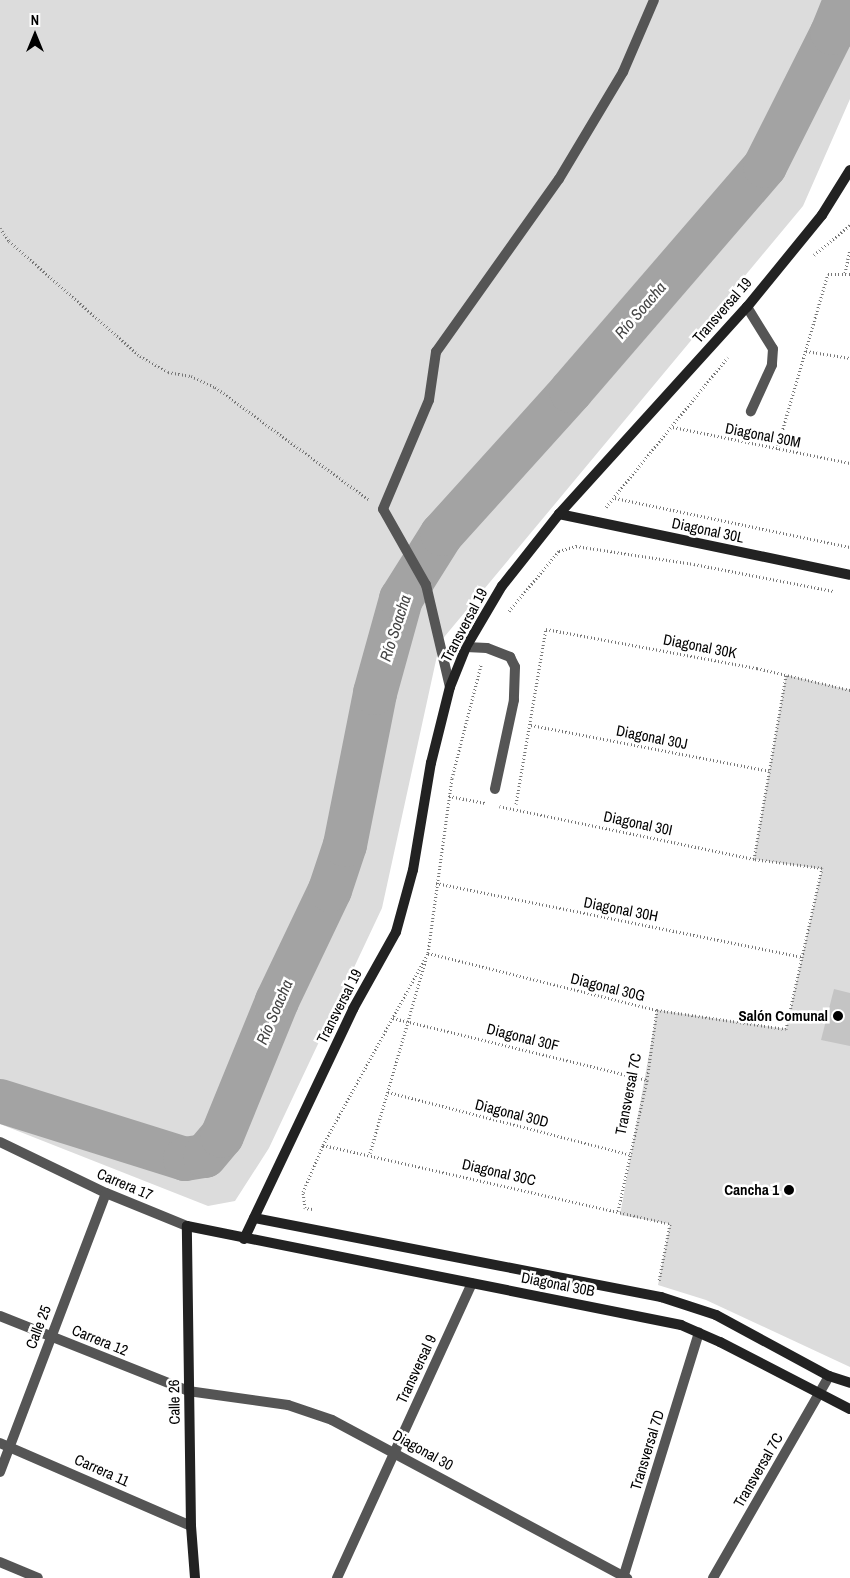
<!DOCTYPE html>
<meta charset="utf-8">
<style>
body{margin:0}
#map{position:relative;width:850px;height:1578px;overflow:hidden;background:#fff;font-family:"Archivo Narrow",sans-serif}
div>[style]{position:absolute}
.green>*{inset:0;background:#dcdcdc}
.river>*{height:44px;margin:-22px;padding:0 22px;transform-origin:22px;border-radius:22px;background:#a3a3a3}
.building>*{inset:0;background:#c4c4c4}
.path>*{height:3px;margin-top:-1.5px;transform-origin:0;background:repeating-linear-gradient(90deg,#777 0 1px,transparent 0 3.5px)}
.lane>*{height:10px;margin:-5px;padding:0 5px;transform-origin:5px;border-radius:5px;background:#555}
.street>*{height:10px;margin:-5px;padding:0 5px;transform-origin:5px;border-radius:5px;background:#555}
.secondary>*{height:10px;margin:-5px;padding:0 5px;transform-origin:5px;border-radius:5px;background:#222}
.dots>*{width:14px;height:14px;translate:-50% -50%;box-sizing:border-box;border:2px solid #fff;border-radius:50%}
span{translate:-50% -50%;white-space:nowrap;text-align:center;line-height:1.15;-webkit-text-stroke:5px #fff;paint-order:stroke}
.street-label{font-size:15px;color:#000}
.poi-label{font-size:15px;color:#000;font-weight:700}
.right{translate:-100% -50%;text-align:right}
.water-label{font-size:16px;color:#444;font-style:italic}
.north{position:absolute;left:10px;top:10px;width:50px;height:50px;-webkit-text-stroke:4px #fff;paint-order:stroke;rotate:0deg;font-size:14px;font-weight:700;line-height:20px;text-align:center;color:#000}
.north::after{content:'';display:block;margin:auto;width:18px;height:22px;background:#000;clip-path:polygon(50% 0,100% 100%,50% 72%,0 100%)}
</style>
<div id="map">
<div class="green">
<i style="clip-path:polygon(0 0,850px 0,850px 99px,803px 206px,440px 642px,382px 908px,269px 1148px,235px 1201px,208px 1206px,0 1124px)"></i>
<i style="clip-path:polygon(786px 675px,850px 690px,850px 1367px,706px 1300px,658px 1285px,670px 1224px,620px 1215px,657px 1010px,786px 1029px,822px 869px,754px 859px)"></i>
</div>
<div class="river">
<i style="left:0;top:1101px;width:194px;rotate:17.4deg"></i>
<i style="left:185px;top:1159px;width:20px;rotate:-9deg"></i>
<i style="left:205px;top:1156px;width:26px;rotate:-50deg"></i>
<i style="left:222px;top:1136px;width:146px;rotate:-67.8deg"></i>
<i style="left:277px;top:1001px;width:123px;rotate:-64.5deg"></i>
<i style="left:330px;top:890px;width:47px;rotate:-71.6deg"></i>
<i style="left:345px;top:845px;width:155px;rotate:-78.8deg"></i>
<i style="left:375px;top:693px;width:98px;rotate:-74.5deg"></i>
<i style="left:401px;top:599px;width:77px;rotate:-57.8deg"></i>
<i style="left:442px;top:534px;width:193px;rotate:-47.9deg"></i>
<i style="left:571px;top:391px;width:297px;rotate:-49.2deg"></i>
<i style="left:765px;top:166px;width:149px;rotate:-63.3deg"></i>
<i style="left:832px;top:33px;width:35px;rotate:-68deg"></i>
</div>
<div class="building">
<i style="clip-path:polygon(834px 989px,850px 993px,850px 1046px,821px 1040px)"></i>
</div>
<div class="path">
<i style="left:0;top:228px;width:16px;rotate:55deg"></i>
<i style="left:9px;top:241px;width:174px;rotate:41.3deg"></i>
<i style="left:140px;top:356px;width:32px;rotate:30deg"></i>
<i style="left:168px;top:372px;width:23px;rotate:10deg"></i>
<i style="left:191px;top:376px;width:26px;rotate:25deg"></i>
<i style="left:215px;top:387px;width:190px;rotate:36.2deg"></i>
<i style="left:814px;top:255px;width:47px;rotate:-39.8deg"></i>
<i style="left:845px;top:273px;width:24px;rotate:-78deg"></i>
<i style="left:806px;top:351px;width:45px;rotate:9deg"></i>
<i style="left:673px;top:427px;width:181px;rotate:11.5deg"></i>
<i style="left:777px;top:449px;width:182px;rotate:-73.8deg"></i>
<i style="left:828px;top:274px;width:22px"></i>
<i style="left:615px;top:498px;width:240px;rotate:11.8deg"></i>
<i style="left:606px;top:507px;width:193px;rotate:-50.9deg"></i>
<i style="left:509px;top:611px;width:78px;rotate:-50.2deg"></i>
<i style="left:559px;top:551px;width:18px;rotate:-16deg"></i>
<i style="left:576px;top:546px;width:119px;rotate:8.7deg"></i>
<i style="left:694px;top:564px;width:142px;rotate:11deg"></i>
<i style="left:531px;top:725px;width:242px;rotate:10.9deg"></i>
<i style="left:449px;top:796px;width:37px;rotate:11deg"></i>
<i style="left:516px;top:804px;width:178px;rotate:-80.3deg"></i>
<i style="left:546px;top:629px;width:215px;rotate:10.5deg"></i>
<i style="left:757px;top:668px;width:96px;rotate:13.3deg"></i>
<i style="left:754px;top:859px;width:187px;rotate:-80.1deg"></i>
<i style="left:436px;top:883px;width:374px;rotate:11.4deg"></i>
<i style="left:428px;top:953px;width:236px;rotate:14deg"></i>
<i style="left:657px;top:1010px;width:130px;rotate:8.4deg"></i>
<i style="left:786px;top:1029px;width:165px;rotate:-77.4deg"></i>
<i style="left:822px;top:868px;width:69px;rotate:-172.5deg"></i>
<i style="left:754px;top:859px;width:260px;rotate:-168.3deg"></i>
<i style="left:393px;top:1018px;width:261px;rotate:13.7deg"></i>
<i style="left:388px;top:1092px;width:251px;rotate:14.5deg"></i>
<i style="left:323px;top:1145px;width:356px;rotate:12.8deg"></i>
<i style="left:670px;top:1224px;width:58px;rotate:100.9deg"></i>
<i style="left:370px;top:1153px;width:202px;rotate:-73.9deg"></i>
<i style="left:312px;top:1209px;width:7px;rotate:-172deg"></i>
<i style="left:305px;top:1208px;width:16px;rotate:-97deg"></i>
<i style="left:303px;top:1192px;width:51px;rotate:-66.9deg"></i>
<i style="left:323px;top:1145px;width:219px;rotate:-61.3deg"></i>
<i style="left:428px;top:953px;width:177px;rotate:-82.2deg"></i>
<i style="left:452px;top:778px;width:117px;rotate:-75.6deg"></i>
<i style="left:618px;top:1211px;width:134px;rotate:-77.5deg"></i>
<i style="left:647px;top:1080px;width:71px;rotate:-81.9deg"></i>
</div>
<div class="lane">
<i style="left:747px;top:307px;width:49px;rotate:58.2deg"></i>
<i style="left:773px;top:349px;width:16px;rotate:94deg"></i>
<i style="left:772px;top:365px;width:51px;rotate:114.5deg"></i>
<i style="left:466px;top:647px;width:21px;rotate:3deg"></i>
<i style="left:487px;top:648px;width:25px;rotate:21deg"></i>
<i style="left:510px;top:657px;width:11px;rotate:63deg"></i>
<i style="left:515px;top:667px;width:33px;rotate:92deg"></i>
<i style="left:514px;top:700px;width:91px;rotate:102.1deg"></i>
<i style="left:450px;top:687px;width:105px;rotate:-103.2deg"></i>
<i style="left:426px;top:585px;width:87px;rotate:-119.5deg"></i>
<i style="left:383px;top:509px;width:118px;rotate:-67.1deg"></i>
<i style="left:429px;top:400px;width:49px;rotate:-81.7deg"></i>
<i style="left:436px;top:352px;width:212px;rotate:-54.6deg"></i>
<i style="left:559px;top:179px;width:125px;rotate:-59.1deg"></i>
<i style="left:623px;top:72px;width:78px;rotate:-66.7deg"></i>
</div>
<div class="street">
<i style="left:0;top:1142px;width:118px;rotate:25.7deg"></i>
<i style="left:106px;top:1193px;width:87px;rotate:22.2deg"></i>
<i style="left:0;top:1316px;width:202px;rotate:21.7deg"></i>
<i style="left:188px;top:1391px;width:101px;rotate:8deg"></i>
<i style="left:288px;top:1405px;width:46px;rotate:18.8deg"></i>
<i style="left:332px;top:1420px;width:335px;rotate:28.2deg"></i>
<i style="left:0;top:1443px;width:208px;rotate:23.5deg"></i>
<i style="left:0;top:1472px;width:298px;rotate:-69.2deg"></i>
<i style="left:0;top:1562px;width:41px;rotate:22.8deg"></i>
<i style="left:337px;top:1578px;width:324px;rotate:-65.4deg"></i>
<i style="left:623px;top:1578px;width:257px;rotate:-72.8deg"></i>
<i style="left:713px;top:1578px;width:233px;rotate:-60.1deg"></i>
</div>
<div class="secondary">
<i style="left:559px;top:514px;width:297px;rotate:11.8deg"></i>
<i style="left:254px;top:1218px;width:415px;rotate:11deg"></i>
<i style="left:661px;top:1297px;width:58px;rotate:18.1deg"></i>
<i style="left:716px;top:1315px;width:128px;rotate:28.4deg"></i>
<i style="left:829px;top:1376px;width:22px;rotate:18deg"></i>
<i style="left:244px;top:1239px;width:255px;rotate:-64.6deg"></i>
<i style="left:353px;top:1009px;width:88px;rotate:-60.8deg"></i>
<i style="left:396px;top:932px;width:64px;rotate:-74.7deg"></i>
<i style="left:413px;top:870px;width:109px;rotate:-80.5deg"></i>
<i style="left:431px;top:763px;width:78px;rotate:-76deg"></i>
<i style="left:450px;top:687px;width:43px;rotate:-68.2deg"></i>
<i style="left:466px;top:647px;width:71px;rotate:-59.5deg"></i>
<i style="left:502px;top:586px;width:92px;rotate:-51.6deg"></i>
<i style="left:559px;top:514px;width:280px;rotate:-47.8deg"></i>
<i style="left:747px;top:307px;width:119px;rotate:-50.8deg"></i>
<i style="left:822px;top:215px;width:53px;rotate:-58.1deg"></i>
<i style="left:195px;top:1578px;width:52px;rotate:-94.4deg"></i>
<i style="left:191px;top:1526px;width:300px;rotate:-90.8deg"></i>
<i style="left:187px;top:1226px;width:504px;rotate:11.33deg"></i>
<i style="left:681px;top:1325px;width:43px;rotate:23.6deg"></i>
<i style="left:720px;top:1342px;width:146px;rotate:27.3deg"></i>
</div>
<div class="dots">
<i style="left:838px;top:1016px;background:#000"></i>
<i style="left:789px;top:1190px;background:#000"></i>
</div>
<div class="street-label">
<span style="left:722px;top:310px;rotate:-49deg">Transversal 19</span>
<span style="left:763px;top:435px;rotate:11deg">Diagonal 30M</span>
<span style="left:708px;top:530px;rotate:12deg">Diagonal 30L</span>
<span style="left:464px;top:625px;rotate:-62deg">Transversal 19</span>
<span style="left:700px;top:646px;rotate:11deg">Diagonal 30K</span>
<span style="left:652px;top:737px;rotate:11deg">Diagonal 30J</span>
<span style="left:638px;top:823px;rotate:12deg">Diagonal 30I</span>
<span style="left:621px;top:909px;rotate:11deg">Diagonal 30H</span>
<span style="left:608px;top:987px;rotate:14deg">Diagonal 30G</span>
<span style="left:339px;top:1006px;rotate:-63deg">Transversal 19</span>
<span style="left:523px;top:1037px;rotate:14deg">Diagonal 30F</span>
<span style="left:628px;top:1094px;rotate:-79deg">Transversal 7C</span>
<span style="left:512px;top:1113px;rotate:14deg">Diagonal 30D</span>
<span style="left:499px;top:1172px;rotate:13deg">Diagonal 30C</span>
<span style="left:125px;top:1184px;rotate:23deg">Carrera 17</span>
<span style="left:558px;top:1284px;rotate:11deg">Diagonal 30B</span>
<span style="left:38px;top:1327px;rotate:-69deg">Calle 25</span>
<span style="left:100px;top:1340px;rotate:22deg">Carrera 12</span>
<span style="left:416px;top:1369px;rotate:-65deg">Transversal 9</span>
<span style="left:174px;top:1402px;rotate:-91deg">Calle 26</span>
<span style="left:423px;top:1450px;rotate:29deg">Diagonal 30</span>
<span style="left:647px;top:1450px;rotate:-73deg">Transversal 7D</span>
<span style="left:102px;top:1470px;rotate:24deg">Carrera 11</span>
<span style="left:758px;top:1470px;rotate:-60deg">Transversal 7C</span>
</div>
<div class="poi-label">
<span class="right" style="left:828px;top:1016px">Salón Comunal</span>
<span class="right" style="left:779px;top:1190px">Cancha 1</span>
</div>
<div class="water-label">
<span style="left:640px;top:310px;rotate:-49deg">Río Soacha</span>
<span style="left:395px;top:628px;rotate:-72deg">Río Soacha</span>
<span style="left:274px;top:1012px;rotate:-67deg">Río Soacha</span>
</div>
<div class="north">N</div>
</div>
